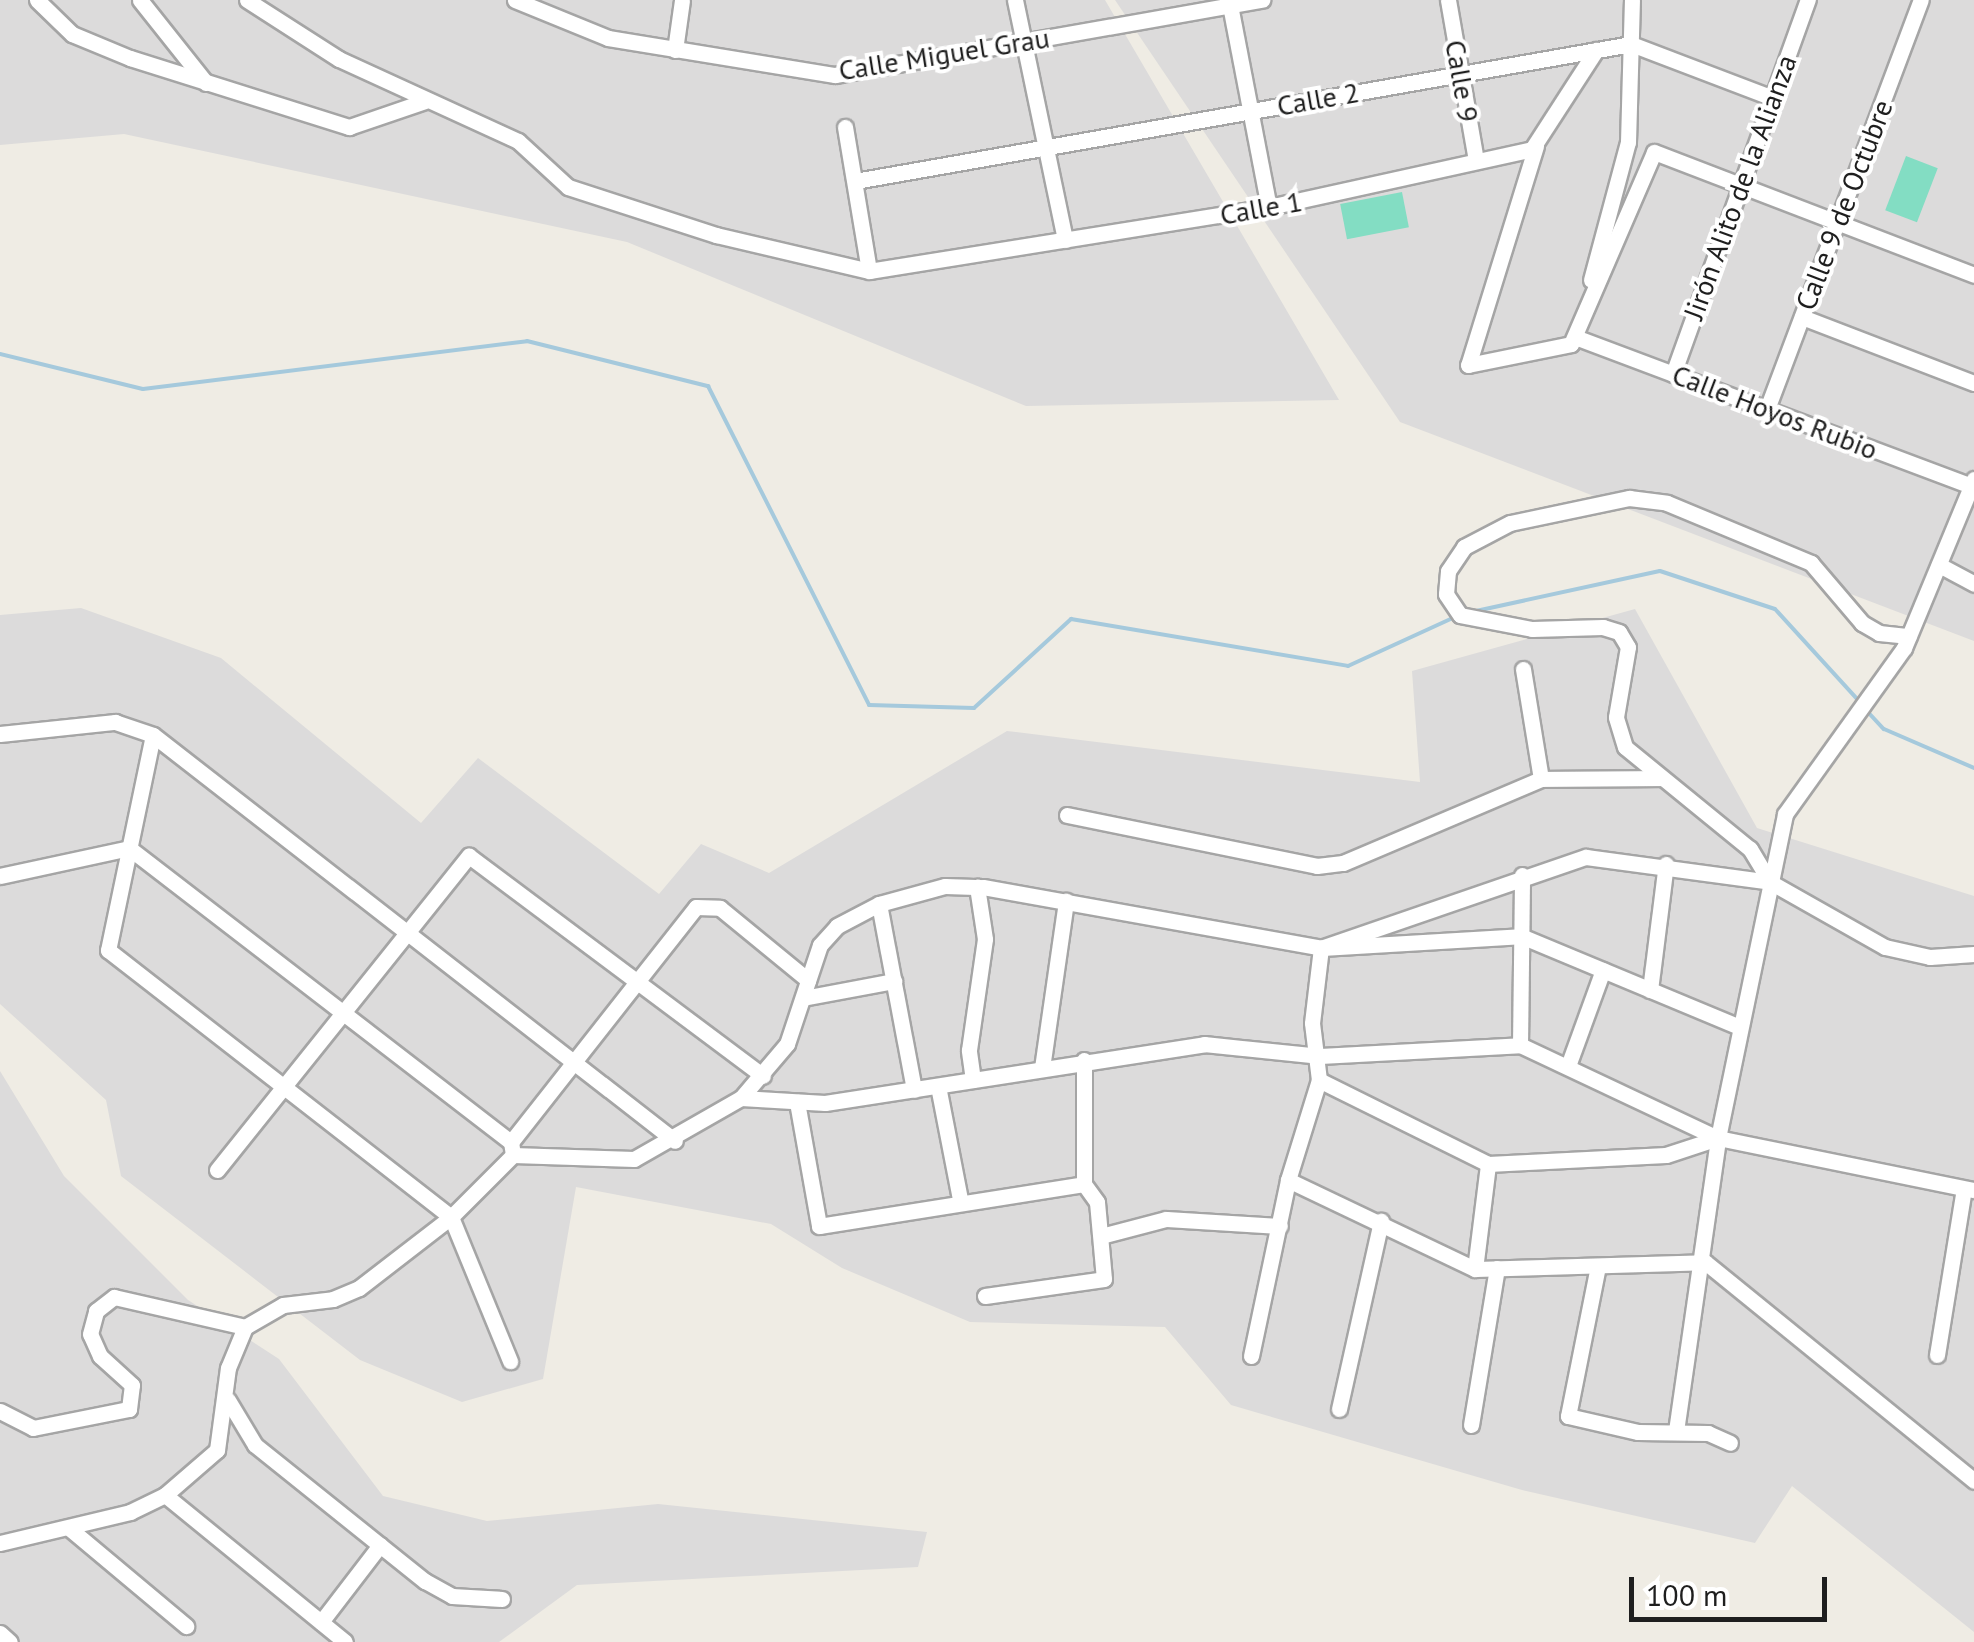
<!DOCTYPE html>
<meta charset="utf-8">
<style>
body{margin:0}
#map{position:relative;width:1974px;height:1642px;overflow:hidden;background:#efece4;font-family:"PT Sans",sans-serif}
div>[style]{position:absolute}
.residential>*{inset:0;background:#dcdbdb}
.pitch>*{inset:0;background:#83ddc3;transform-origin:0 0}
.stream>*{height:4px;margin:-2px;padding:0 2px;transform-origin:2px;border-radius:2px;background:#a5c9dc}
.roads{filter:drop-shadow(2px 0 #a5a5a5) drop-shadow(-2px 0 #a5a5a5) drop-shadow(0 2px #a5a5a5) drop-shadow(0 -2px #a5a5a5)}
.minor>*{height:15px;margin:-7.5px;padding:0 7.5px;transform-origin:7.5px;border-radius:7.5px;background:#fff}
span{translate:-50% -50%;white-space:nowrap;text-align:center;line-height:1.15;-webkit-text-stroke:8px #fff;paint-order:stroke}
.street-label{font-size:28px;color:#1e1e1e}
.scale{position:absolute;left:1629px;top:1577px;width:198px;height:45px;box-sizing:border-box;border:5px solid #1e1e1e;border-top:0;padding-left:12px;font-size:30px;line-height:35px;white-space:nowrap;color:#1e1e1e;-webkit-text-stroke:8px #fff;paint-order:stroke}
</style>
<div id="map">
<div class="residential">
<i style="clip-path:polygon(0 0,1105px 0,1339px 400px,1026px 406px,627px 242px,124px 134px,0 145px)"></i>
<i style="clip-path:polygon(1115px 0,1974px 0,1974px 641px,1400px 422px)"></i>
<i style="clip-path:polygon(81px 608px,221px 658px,421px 823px,478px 758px,659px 894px,701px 844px,769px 873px,1007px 731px,1420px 782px,1412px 671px,1635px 609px,1757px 828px,1974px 896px,1974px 1632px,1792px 1486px,1755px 1543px,1522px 1490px,1231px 1405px,1165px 1327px,970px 1322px,842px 1268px,771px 1224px,576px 1187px,543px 1379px,462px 1402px,360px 1360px,121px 1176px,106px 1100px,0 1004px,0 615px)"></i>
<i style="clip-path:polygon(0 1071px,64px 1176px,188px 1300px,279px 1359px,383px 1496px,487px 1521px,658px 1504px,927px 1532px,918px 1567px,577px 1585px,499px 1642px,0 1642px)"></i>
</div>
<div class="pitch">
<i style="left:1906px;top:156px;width:34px;height:58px;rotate:21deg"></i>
<i style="left:1402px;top:192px;width:36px;height:63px;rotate:79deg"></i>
</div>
<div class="stream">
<i style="left:0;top:354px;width:147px;rotate:13.8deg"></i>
<i style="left:143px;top:389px;width:387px;rotate:-7.1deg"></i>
<i style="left:527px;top:341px;width:187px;rotate:14deg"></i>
<i style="left:708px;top:386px;width:357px;rotate:63.2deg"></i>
<i style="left:869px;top:705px;width:105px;rotate:1.6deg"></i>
<i style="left:974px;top:708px;width:132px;rotate:-42.5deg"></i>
<i style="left:1071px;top:619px;width:281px;rotate:9.6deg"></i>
<i style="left:1348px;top:666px;width:120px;rotate:-24.6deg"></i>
<i style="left:1476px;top:611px;width:188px;rotate:-12.3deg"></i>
<i style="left:1660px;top:571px;width:121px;rotate:18.3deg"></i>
<i style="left:1775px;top:609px;width:126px;rotate:47.6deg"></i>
<i style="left:1866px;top:710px;width:26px;rotate:47deg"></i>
<i style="left:1884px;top:729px;width:98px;rotate:23.4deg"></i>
</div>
<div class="roads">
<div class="minor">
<i style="left:37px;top:0;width:49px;rotate:44.2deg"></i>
<i style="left:72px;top:34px;width:63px;rotate:22.5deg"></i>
<i style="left:130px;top:58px;width:230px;rotate:17.5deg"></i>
<i style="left:349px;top:127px;width:80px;rotate:-18.9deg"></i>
<i style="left:140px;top:0;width:106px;rotate:51.5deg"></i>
<i style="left:247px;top:0;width:109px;rotate:32.7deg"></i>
<i style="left:339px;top:59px;width:197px;rotate:24.6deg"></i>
<i style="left:518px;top:141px;width:68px;rotate:42.6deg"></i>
<i style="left:568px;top:187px;width:156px;rotate:18deg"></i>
<i style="left:716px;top:235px;width:157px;rotate:13.2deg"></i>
<i style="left:869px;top:271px;width:405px;rotate:-9.1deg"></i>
<i style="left:1269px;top:207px;width:269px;rotate:-12.4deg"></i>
<i style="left:1532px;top:149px;width:118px;rotate:-57.1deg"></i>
<i style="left:515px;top:0;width:100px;rotate:22.2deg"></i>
<i style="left:608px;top:38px;width:230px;rotate:9.3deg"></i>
<i style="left:835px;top:75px;width:434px;rotate:-10deg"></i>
<i style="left:1015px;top:0;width:245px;rotate:78.2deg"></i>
<i style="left:1229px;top:0;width:211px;rotate:79.1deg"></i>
<i style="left:1448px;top:0;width:163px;rotate:80.1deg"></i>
<i style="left:675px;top:50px;width:50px;rotate:-82deg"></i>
<i style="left:845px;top:127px;width:146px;rotate:80.5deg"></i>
<i style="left:1536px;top:146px;width:229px;rotate:107.2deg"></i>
<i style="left:1468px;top:365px;width:105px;rotate:-11.5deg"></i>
<i style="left:1571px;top:344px;width:209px;rotate:-66.6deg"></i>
<i style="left:1654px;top:152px;width:343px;rotate:21deg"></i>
<i style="left:855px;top:181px;width:788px;rotate:-10.01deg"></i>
<i style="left:1631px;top:44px;width:152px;rotate:20.8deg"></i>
<i style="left:1591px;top:280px;width:143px;rotate:-75deg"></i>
<i style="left:1628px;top:142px;width:142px;rotate:-88.4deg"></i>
<i style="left:1802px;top:317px;width:184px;rotate:21deg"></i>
<i style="left:1575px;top:337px;width:426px;rotate:20.6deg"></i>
<i style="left:1673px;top:374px;width:398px;rotate:-70.2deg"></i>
<i style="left:1767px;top:409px;width:437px;rotate:-69.4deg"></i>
<i style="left:1939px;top:565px;width:40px;rotate:28deg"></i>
<i style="left:1523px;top:669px;width:111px;rotate:80.7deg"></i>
<i style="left:0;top:734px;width:116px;rotate:-6deg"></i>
<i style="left:115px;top:722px;width:40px;rotate:18.9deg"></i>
<i style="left:153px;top:735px;width:661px;rotate:37.87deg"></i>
<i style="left:153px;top:735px;width:220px;rotate:101.8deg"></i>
<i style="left:108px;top:950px;width:435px;rotate:37.9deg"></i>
<i style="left:451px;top:1217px;width:156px;rotate:67.7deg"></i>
<i style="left:1067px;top:815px;width:255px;rotate:11.5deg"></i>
<i style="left:1317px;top:866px;width:26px;rotate:-7deg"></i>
<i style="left:1343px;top:863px;width:215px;rotate:-23deg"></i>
<i style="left:1541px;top:779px;width:120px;rotate:-0.5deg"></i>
<i style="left:0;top:876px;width:132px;rotate:-12.2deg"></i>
<i style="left:129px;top:848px;width:482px;rotate:37.6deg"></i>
<i style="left:511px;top:1142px;width:13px;rotate:81deg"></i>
<i style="left:1770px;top:882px;width:39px;rotate:-121deg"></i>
<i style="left:1750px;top:849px;width:161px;rotate:-140.8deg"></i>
<i style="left:1625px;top:747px;width:31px;rotate:-107deg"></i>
<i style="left:1616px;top:717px;width:71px;rotate:-80.3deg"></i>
<i style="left:1628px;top:647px;width:17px;rotate:-121deg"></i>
<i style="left:1619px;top:632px;width:17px;rotate:-163deg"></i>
<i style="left:1603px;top:627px;width:71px;rotate:178.4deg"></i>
<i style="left:1532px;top:629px;width:73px;rotate:-169deg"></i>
<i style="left:1460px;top:615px;width:25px;rotate:-124deg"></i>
<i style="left:1446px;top:594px;width:23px;rotate:-85deg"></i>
<i style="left:1448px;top:571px;width:29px;rotate:-56deg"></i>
<i style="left:1464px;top:547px;width:52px;rotate:-27.6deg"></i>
<i style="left:1510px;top:523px;width:122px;rotate:-11.9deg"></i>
<i style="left:1629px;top:498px;width:38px;rotate:7deg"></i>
<i style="left:1667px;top:503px;width:156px;rotate:22.6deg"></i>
<i style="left:1811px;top:563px;width:79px;rotate:49.6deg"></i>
<i style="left:1862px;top:623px;width:20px;rotate:30deg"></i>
<i style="left:1879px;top:633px;width:30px;rotate:6deg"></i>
<i style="left:879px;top:904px;width:189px;rotate:79.3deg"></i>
<i style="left:1650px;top:990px;width:127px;rotate:-82.8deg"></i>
<i style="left:803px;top:998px;width:93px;rotate:-10.6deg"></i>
<i style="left:1520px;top:1045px;width:170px;rotate:-89.3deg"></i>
<i style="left:1568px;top:1066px;width:102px;rotate:-70deg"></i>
<i style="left:1042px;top:1068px;width:169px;rotate:-81.8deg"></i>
<i style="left:973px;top:1080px;width:30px;rotate:-98deg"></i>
<i style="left:969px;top:1050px;width:112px;rotate:-81.8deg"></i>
<i style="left:985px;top:939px;width:53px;rotate:-98.7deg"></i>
<i style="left:1319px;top:1080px;width:189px;rotate:26.4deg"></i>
<i style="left:1488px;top:1164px;width:178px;rotate:-2.9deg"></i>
<i style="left:1666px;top:1155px;width:55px;rotate:-18.1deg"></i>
<i style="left:938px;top:1086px;width:115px;rotate:79deg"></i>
<i style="left:741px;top:1098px;width:84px;rotate:3.4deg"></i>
<i style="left:825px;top:1103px;width:384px;rotate:-8.8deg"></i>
<i style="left:1204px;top:1044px;width:117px;rotate:5.9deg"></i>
<i style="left:1320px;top:1056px;width:200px;rotate:-3.1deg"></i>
<i style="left:1520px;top:1045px;width:219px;rotate:25.2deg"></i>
<i style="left:1718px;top:1138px;width:261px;rotate:11.5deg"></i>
<i style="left:797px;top:1102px;width:126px;rotate:79.9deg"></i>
<i style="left:819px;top:1226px;width:268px;rotate:-9deg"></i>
<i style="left:511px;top:1142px;width:299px;rotate:-51.8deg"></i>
<i style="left:696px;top:907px;width:24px;rotate:2deg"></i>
<i style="left:720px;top:908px;width:114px;rotate:39.3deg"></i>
<i style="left:217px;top:1170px;width:403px;rotate:-51.3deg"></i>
<i style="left:469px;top:856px;width:367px;rotate:36.8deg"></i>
<i style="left:1288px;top:1180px;width:207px;rotate:25.5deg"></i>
<i style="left:1475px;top:1269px;width:230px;rotate:-1.7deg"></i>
<i style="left:1705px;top:1262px;width:347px;rotate:39.1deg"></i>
<i style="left:1101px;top:1236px;width:67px;rotate:-14.7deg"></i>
<i style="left:1166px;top:1219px;width:114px;rotate:3.5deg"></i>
<i style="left:1598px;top:1266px;width:153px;rotate:101.3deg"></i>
<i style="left:1568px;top:1416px;width:72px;rotate:12.9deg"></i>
<i style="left:1638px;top:1432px;width:70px;rotate:0.8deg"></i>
<i style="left:1708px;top:1433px;width:24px;rotate:24deg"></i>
<i style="left:1475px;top:1269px;width:106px;rotate:-82.9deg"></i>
<i style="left:985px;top:1296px;width:120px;rotate:-8.1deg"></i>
<i style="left:1104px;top:1279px;width:77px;rotate:-95.2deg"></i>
<i style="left:1097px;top:1202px;width:22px;rotate:-126deg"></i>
<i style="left:1084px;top:1184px;width:124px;rotate:-90deg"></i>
<i style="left:1937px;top:1355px;width:168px;rotate:-80.8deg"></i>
<i style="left:1251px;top:1356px;width:180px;rotate:-78.1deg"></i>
<i style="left:1288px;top:1180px;width:105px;rotate:-72.8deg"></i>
<i style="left:1319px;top:1080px;width:57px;rotate:-97deg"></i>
<i style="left:1312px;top:1023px;width:76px;rotate:-83.2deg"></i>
<i style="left:1321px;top:948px;width:200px;rotate:-3.4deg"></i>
<i style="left:1521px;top:936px;width:237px;rotate:22.6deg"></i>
<i style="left:228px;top:1400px;width:52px;rotate:59deg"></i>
<i style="left:255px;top:1445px;width:218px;rotate:38.7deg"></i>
<i style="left:425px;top:1581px;width:31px;rotate:29deg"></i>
<i style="left:452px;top:1596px;width:50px;rotate:3.4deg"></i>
<i style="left:1339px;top:1409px;width:193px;rotate:-77.4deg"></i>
<i style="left:0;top:1411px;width:37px;rotate:27deg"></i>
<i style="left:33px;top:1428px;width:98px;rotate:-11.2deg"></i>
<i style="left:129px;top:1409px;width:24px;rotate:-83deg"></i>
<i style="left:132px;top:1385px;width:43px;rotate:-137.8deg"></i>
<i style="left:100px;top:1356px;width:24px;rotate:-114deg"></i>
<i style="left:90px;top:1334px;width:24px;rotate:-75deg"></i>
<i style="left:96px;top:1311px;width:23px;rotate:-38deg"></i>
<i style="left:114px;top:1297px;width:134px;rotate:12.9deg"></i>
<i style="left:1471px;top:1425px;width:159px;rotate:-80.6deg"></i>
<i style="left:1676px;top:1431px;width:296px;rotate:-81.8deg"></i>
<i style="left:1718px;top:1138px;width:331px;rotate:-78.3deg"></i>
<i style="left:1785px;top:814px;width:204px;rotate:-54.4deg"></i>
<i style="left:1904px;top:648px;width:183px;rotate:-67.5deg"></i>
<i style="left:165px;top:1495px;width:232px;rotate:39.2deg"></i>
<i style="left:69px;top:1528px;width:153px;rotate:39.9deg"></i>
<i style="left:0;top:1543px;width:134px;rotate:-13.4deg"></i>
<i style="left:130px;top:1512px;width:39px;rotate:-26deg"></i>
<i style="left:165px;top:1495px;width:69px;rotate:-40.9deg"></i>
<i style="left:217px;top:1450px;width:83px;rotate:-82.4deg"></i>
<i style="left:228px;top:1368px;width:44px;rotate:-67.5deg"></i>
<i style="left:245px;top:1327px;width:44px;rotate:-30.1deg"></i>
<i style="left:283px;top:1305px;width:50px;rotate:-6.8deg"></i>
<i style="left:333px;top:1299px;width:28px;rotate:-23deg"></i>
<i style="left:359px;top:1288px;width:116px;rotate:-37.7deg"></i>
<i style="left:451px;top:1217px;width:88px;rotate:-45deg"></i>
<i style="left:513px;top:1155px;width:121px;rotate:1.9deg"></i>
<i style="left:634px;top:1159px;width:123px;rotate:-29.7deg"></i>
<i style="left:741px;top:1098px;width:71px;rotate:-49.6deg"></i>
<i style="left:787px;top:1044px;width:104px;rotate:-71.6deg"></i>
<i style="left:820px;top:945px;width:25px;rotate:-48deg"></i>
<i style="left:837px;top:926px;width:47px;rotate:-27.6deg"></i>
<i style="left:879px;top:904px;width:68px;rotate:-15.3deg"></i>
<i style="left:945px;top:886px;width:38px;rotate:2deg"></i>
<i style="left:983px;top:887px;width:343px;rotate:10.2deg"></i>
<i style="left:1321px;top:948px;width:280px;rotate:-19deg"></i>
<i style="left:1586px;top:857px;width:186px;rotate:7.7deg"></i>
<i style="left:1770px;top:882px;width:132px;rotate:29.5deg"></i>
<i style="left:1885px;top:947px;width:46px;rotate:12.5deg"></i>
<i style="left:1930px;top:957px;width:44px;rotate:-3.9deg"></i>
<i style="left:321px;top:1622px;width:97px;rotate:-52.5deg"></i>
<i style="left:0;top:1633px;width:13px;rotate:42deg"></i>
</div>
</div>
<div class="street-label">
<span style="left:944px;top:54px;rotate:-9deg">Calle Miguel Grau</span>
<span style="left:1462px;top:81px;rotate:80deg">Calle 9</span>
<span style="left:1318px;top:99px;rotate:-10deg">Calle 2</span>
<span style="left:1740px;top:187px;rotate:-70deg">Jirón Alito de la Alianza</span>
<span style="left:1844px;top:205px;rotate:-69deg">Calle 9 de Octubre</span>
<span style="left:1261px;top:208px;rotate:-10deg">Calle 1</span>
<span style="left:1775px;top:412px;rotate:21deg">Calle Hoyos Rubio</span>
</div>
<div class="scale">100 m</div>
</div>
